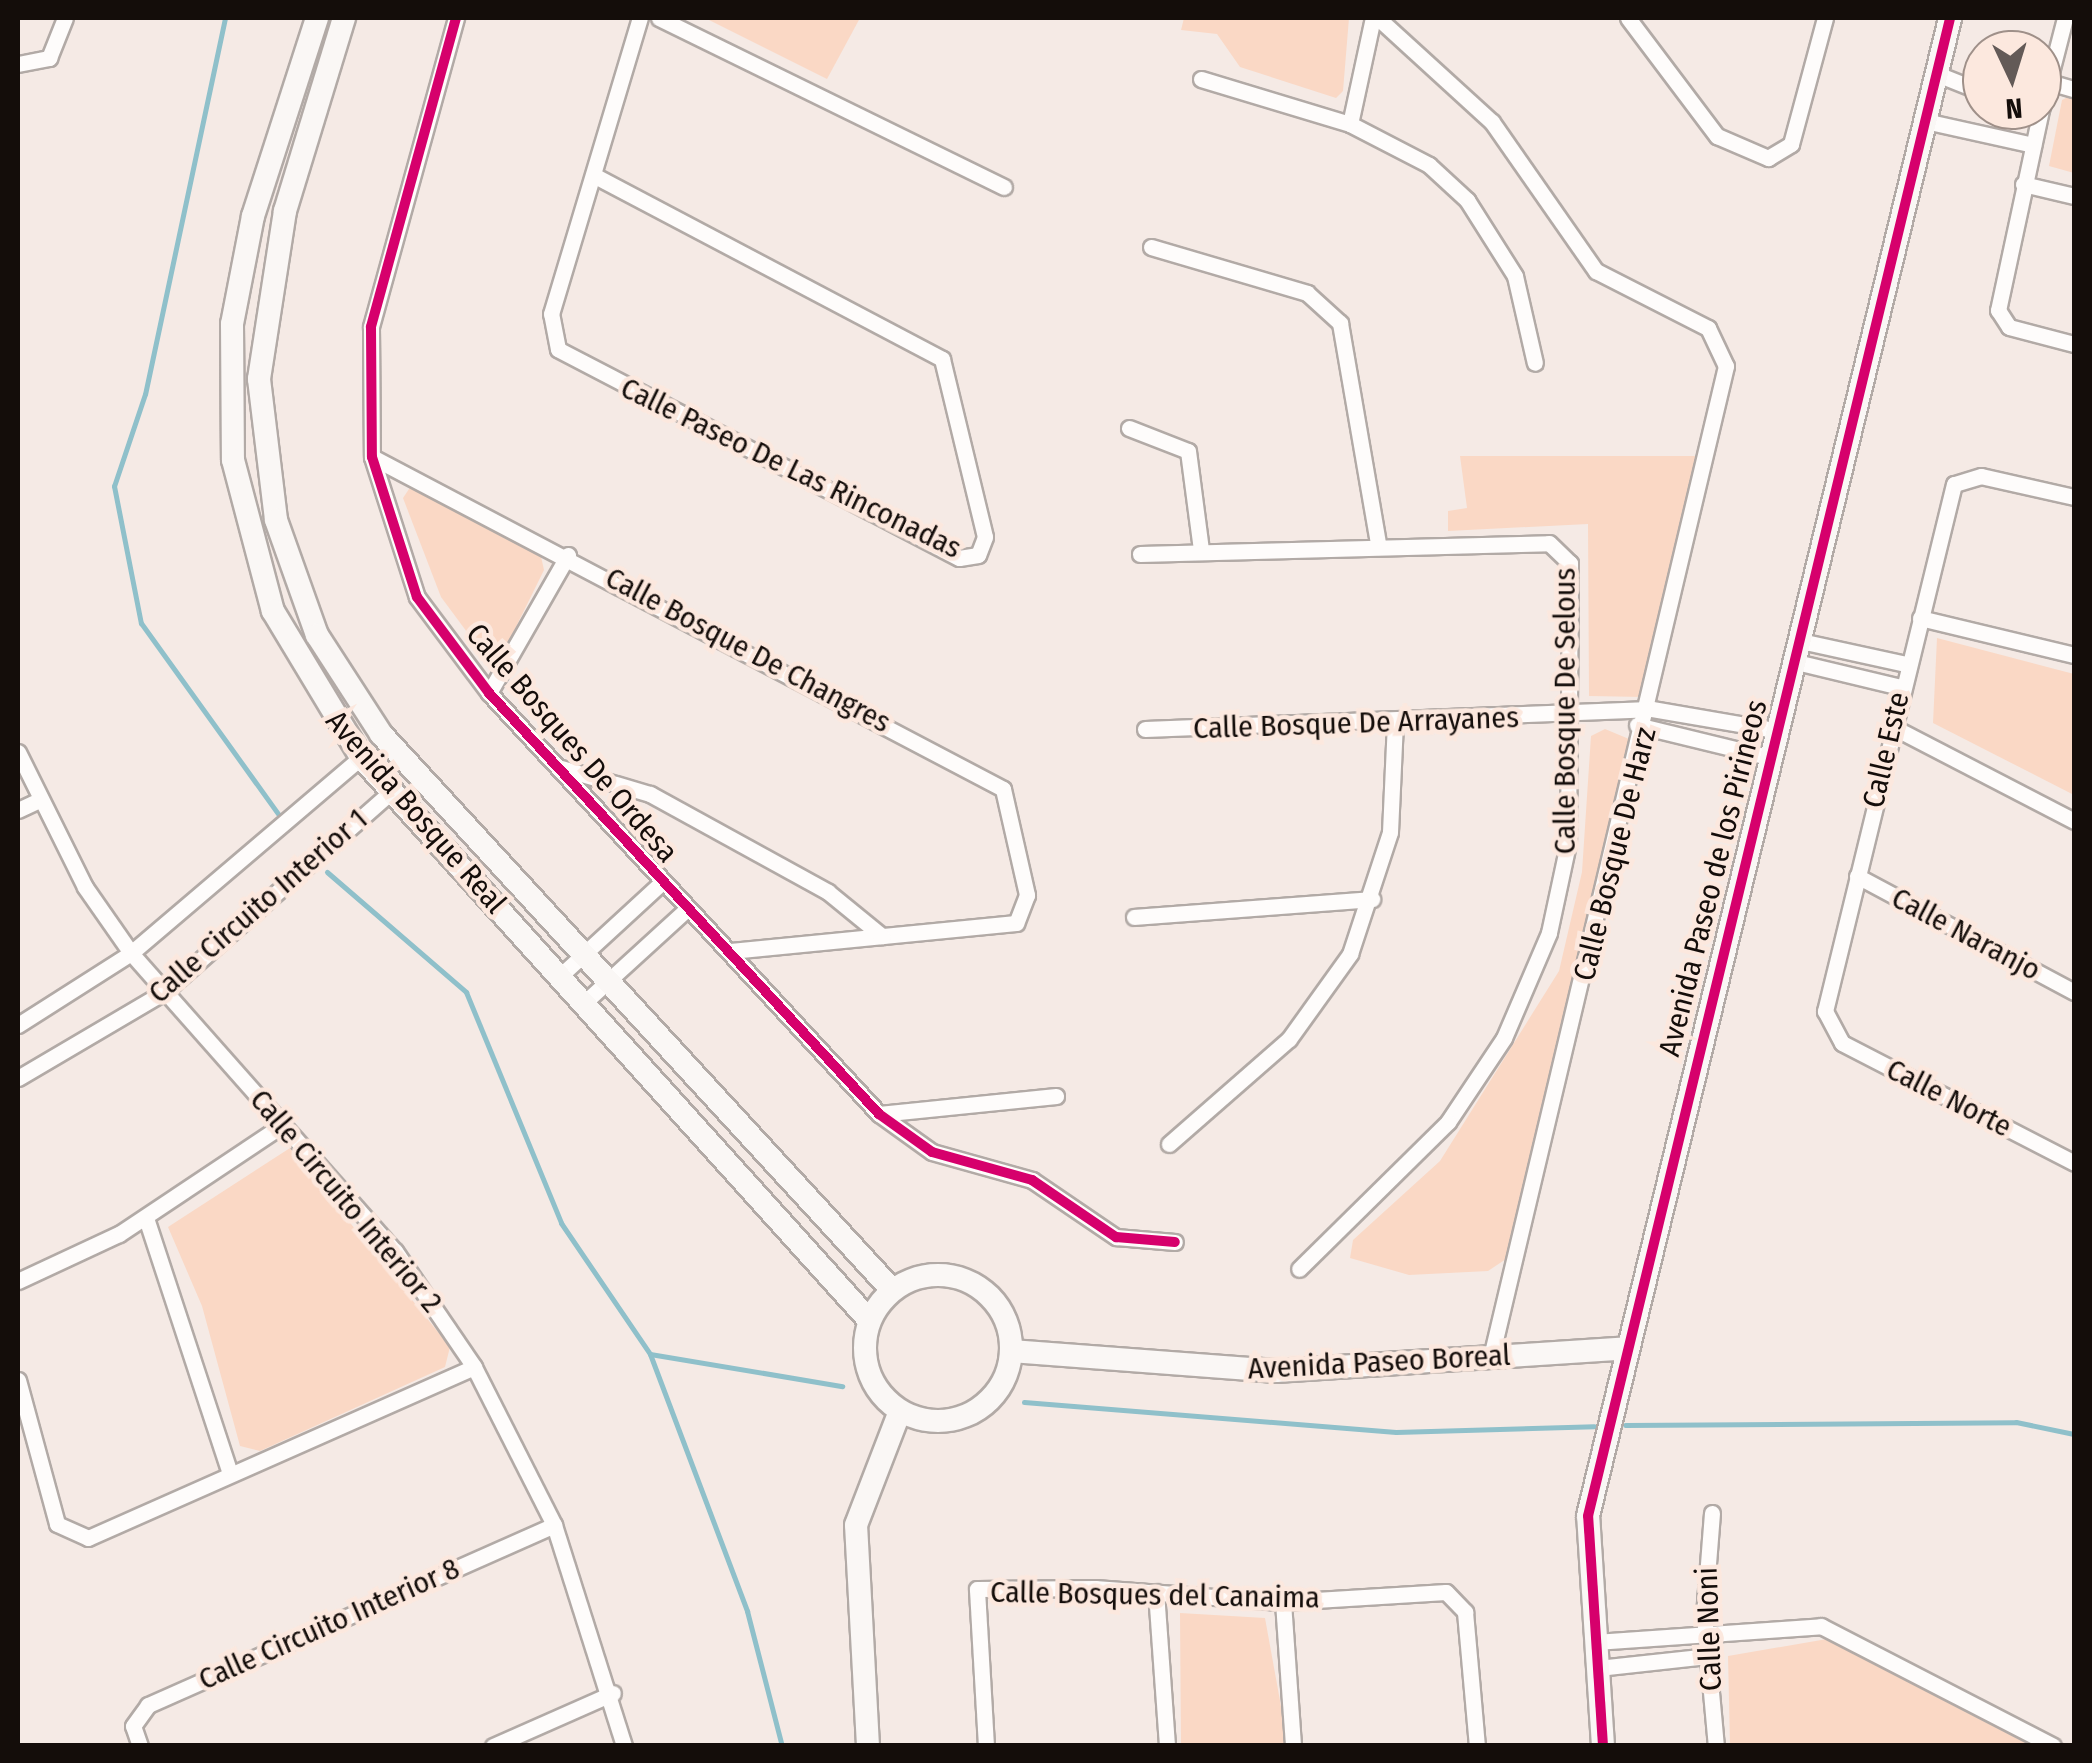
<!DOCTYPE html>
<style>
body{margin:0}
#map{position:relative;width:2092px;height:1763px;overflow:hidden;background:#f5eae5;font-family:"Fira Sans Condensed",sans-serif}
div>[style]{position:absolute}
.green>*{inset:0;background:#fad8c5}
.stream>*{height:5px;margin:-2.5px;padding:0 2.5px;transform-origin:2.5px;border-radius:2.5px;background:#8fc0ca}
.roads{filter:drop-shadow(2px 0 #b2aaa6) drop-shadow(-2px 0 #b2aaa6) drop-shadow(0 2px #b2aaa6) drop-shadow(0 -2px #b2aaa6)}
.street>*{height:15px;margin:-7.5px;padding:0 7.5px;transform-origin:7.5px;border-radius:7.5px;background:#fefcfb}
.secondary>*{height:22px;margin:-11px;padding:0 11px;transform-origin:11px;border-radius:11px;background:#faf7f5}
.secondary>.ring{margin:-11px;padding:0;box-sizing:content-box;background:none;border:22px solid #faf7f5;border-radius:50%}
.cycleway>*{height:10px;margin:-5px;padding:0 5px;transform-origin:5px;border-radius:5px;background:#d6006c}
span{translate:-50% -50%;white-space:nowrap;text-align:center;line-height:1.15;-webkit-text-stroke:9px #fce8de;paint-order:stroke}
.street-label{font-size:30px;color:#140d0a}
.frame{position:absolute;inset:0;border:20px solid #140d0a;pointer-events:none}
.north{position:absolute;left:1962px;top:30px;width:100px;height:100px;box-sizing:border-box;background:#fce8de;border:2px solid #9f9089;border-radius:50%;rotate:176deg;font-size:28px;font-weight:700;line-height:40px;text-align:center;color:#140d0a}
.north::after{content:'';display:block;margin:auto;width:35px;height:45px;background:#635a57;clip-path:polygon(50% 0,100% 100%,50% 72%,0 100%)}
</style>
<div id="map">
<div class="green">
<i style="clip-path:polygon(705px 18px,860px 18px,827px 79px)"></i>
<i style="clip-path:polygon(1184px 18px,1349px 18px,1343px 91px,1336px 98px,1240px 67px,1217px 34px,1181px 30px)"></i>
<i style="clip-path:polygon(2074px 94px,2074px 173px,2049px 166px,2062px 100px)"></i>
<i style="clip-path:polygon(1460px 456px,1705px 456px,1644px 697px,1589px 696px,1588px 524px,1448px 531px,1448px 511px,1467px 508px)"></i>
<i style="clip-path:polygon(411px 486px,540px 552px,544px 570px,504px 651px,484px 655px,441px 597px,403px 498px)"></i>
<i style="clip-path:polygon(1937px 638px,2074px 674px,2074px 795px,1933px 723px)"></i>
<i style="clip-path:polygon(1605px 729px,1629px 739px,1628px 754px,1506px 1259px,1488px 1271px,1409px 1275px,1350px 1258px,1353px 1240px,1440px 1161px,1559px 971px,1582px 872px,1591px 736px)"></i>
<i style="clip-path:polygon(290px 1148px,450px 1347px,445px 1367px,260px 1451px,240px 1446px,202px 1306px,168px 1227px)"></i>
<i style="clip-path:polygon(1180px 1613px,1265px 1618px,1288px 1745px,1181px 1745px)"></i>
<i style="clip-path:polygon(1827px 1639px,2031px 1745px,1730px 1745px,1728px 1656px)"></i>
</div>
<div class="stream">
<i style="left:225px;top:18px;width:384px;rotate:102deg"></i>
<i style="left:145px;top:394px;width:97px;rotate:108.6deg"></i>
<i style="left:114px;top:486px;width:140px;rotate:78.9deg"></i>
<i style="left:141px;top:623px;width:235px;rotate:54.3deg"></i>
<i style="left:327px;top:872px;width:184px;rotate:40.8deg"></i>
<i style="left:466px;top:992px;width:250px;rotate:67.6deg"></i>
<i style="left:561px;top:1223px;width:158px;rotate:55.8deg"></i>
<i style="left:650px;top:1354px;width:275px;rotate:69.3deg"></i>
<i style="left:747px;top:1611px;width:139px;rotate:75.5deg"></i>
<i style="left:650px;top:1354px;width:195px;rotate:9.5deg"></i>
<i style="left:1024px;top:1402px;width:373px;rotate:4.6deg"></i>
<i style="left:1396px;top:1432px;width:198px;rotate:-1.7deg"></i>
<i style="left:1625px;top:1425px;width:391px;rotate:-0.4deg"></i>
<i style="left:2016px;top:1422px;width:59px;rotate:11.7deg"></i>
</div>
<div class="roads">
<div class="street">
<i style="left:456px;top:18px;width:320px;rotate:105.4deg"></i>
<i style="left:371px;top:327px;width:130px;rotate:89.6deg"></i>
<i style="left:372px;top:457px;width:147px;rotate:72.2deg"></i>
<i style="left:417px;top:597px;width:120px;rotate:53.1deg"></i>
<i style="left:489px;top:693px;width:574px;rotate:47.19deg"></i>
<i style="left:879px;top:1114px;width:65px;rotate:35.6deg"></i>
<i style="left:932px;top:1152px;width:104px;rotate:15.6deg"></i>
<i style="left:1032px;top:1180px;width:102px;rotate:34.2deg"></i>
<i style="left:1116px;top:1237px;width:59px;rotate:4.8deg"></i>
<i style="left:659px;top:18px;width:384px;rotate:26.1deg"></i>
<i style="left:1378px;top:18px;width:154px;rotate:42.4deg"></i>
<i style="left:1492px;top:122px;width:182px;rotate:55.1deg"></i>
<i style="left:1596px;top:271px;width:126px;rotate:27deg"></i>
<i style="left:1708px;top:328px;width:42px;rotate:64.7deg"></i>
<i style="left:1726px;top:366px;width:1018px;rotate:103.34deg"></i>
<i style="left:1628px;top:18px;width:148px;rotate:53deg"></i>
<i style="left:1717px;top:136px;width:56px;rotate:23.3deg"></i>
<i style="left:1768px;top:158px;width:27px;rotate:-31deg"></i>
<i style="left:1791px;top:144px;width:131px;rotate:-74.9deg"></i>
<i style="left:18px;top:64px;width:32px;rotate:-11deg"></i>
<i style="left:49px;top:58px;width:43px;rotate:-68.2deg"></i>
<i style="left:1937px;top:74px;width:48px;rotate:21.8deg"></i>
<i style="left:1201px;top:79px;width:156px;rotate:16.8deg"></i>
<i style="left:1350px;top:124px;width:89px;rotate:27.4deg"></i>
<i style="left:1429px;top:165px;width:52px;rotate:42.6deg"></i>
<i style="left:1467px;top:200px;width:90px;rotate:57.7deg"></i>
<i style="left:1515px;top:276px;width:89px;rotate:77.1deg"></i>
<i style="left:2049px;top:82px;width:26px;rotate:16deg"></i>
<i style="left:2042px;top:107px;width:92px;rotate:-75.5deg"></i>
<i style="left:2041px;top:110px;width:205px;rotate:102.1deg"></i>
<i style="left:1998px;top:310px;width:20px;rotate:57deg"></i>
<i style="left:2009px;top:327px;width:67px;rotate:14.7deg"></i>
<i style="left:1925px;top:121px;width:111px;rotate:12.5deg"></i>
<i style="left:1350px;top:124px;width:108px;rotate:-77.8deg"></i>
<i style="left:597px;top:177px;width:390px;rotate:27.8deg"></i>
<i style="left:942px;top:359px;width:183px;rotate:76.4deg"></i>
<i style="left:985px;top:537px;width:19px;rotate:111deg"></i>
<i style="left:978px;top:555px;width:19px;rotate:171deg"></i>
<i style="left:959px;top:558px;width:452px;rotate:-152.5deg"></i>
<i style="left:558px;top:349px;width:36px;rotate:-101deg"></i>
<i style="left:551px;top:314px;width:309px;rotate:-73.3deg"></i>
<i style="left:2023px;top:184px;width:52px;rotate:13.2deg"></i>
<i style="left:1151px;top:247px;width:163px;rotate:16.4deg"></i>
<i style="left:1307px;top:293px;width:45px;rotate:42.3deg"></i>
<i style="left:1340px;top:323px;width:224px;rotate:80.2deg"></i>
<i style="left:1129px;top:428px;width:63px;rotate:21.3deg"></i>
<i style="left:1188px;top:451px;width:100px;rotate:82.5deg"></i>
<i style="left:372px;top:457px;width:713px;rotate:27.75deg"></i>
<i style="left:1003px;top:789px;width:109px;rotate:77.2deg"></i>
<i style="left:1027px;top:895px;width:30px;rotate:111deg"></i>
<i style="left:1016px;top:923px;width:287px;rotate:174.4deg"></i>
<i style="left:2074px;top:497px;width:95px;rotate:-167.3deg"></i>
<i style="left:1981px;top:476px;width:28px;rotate:163deg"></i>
<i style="left:1954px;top:484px;width:543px;rotate:103.75deg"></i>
<i style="left:1825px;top:1011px;width:36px;rotate:62deg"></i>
<i style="left:1842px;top:1043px;width:261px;rotate:27.3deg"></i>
<i style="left:1140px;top:554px;width:409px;rotate:-1.5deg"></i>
<i style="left:1549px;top:543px;width:29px;rotate:44deg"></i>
<i style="left:1570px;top:563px;width:281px;rotate:90.4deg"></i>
<i style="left:1568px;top:844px;width:91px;rotate:102.1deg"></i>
<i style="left:1549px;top:933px;width:114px;rotate:113.2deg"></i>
<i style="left:1504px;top:1038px;width:101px;rotate:123.7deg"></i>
<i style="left:1448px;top:1122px;width:209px;rotate:135.4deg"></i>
<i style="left:1920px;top:618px;width:158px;rotate:13.5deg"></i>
<i style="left:1796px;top:640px;width:113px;rotate:12.3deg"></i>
<i style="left:1792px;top:661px;width:111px;rotate:13.5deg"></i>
<i style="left:489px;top:693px;width:159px;rotate:-60.2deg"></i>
<i style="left:1637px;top:725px;width:135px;rotate:13.7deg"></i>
<i style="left:1893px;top:727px;width:204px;rotate:27.4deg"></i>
<i style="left:1145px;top:729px;width:507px;rotate:-2.26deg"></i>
<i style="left:1652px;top:709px;width:125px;rotate:9.7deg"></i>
<i style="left:18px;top:752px;width:151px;rotate:63.6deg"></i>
<i style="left:85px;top:887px;width:80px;rotate:55.1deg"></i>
<i style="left:131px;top:953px;width:398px;rotate:48.5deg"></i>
<i style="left:395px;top:1251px;width:140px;rotate:55.7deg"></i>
<i style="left:474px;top:1367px;width:177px;rotate:63.1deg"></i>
<i style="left:554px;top:1525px;width:232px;rotate:72.4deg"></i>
<i style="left:561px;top:768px;width:93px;rotate:16.3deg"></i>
<i style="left:650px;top:794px;width:203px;rotate:28.8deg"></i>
<i style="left:828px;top:892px;width:70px;rotate:39.2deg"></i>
<i style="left:18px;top:810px;width:23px;rotate:-25deg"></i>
<i style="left:1857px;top:876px;width:246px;rotate:28.1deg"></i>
<i style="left:1134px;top:917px;width:239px;rotate:-4.3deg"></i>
<i style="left:560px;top:976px;width:137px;rotate:-42.6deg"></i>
<i style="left:585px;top:1002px;width:138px;rotate:-42.4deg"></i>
<i style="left:18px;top:1025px;width:134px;rotate:-32.5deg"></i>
<i style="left:131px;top:953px;width:302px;rotate:-40.4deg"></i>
<i style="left:18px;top:1078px;width:169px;rotate:-30.5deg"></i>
<i style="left:164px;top:992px;width:304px;rotate:-41.4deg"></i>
<i style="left:879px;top:1114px;width:178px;rotate:-5.8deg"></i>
<i style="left:1169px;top:1144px;width:159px;rotate:-41.2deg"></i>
<i style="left:1289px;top:1039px;width:105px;rotate:-54.3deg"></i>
<i style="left:1350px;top:954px;width:128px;rotate:-71.8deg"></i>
<i style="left:1390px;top:832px;width:110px;rotate:-87.4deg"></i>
<i style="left:146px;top:1218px;width:269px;rotate:71.8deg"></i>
<i style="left:18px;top:1281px;width:111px;rotate:-25deg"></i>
<i style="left:119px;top:1234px;width:198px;rotate:-33.7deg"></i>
<i style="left:18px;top:1380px;width:149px;rotate:74.8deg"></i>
<i style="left:57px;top:1524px;width:34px;rotate:24deg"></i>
<i style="left:88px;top:1538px;width:422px;rotate:-23.9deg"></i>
<i style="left:1712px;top:1513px;width:102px;rotate:94.5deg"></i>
<i style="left:1704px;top:1615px;width:132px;rotate:84.8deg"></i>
<i style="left:1156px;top:1592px;width:154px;rotate:85.9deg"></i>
<i style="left:1283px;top:1602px;width:144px;rotate:86deg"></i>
<i style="left:1595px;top:1642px;width:227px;rotate:-4deg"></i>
<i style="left:1821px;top:1626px;width:261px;rotate:27.3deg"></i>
<i style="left:1598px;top:1668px;width:112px;rotate:-6.2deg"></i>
<i style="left:140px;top:1746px;width:21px;rotate:-109deg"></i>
<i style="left:133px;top:1726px;width:26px;rotate:-54deg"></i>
<i style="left:148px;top:1705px;width:444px;rotate:-23.9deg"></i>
<i style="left:493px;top:1746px;width:131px;rotate:-23.8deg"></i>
<i style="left:986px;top:1746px;width:157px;rotate:-93.3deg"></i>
<i style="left:977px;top:1589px;width:118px;rotate:-0.5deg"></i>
<i style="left:1095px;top:1588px;width:189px;rotate:4.3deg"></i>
<i style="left:1283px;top:1602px;width:163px;rotate:-3.5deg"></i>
<i style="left:1446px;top:1592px;width:28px;rotate:46deg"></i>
<i style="left:1465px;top:1612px;width:135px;rotate:84.9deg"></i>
</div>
<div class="secondary">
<i style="left:317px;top:18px;width:208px;rotate:107.9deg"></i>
<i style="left:253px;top:216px;width:110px;rotate:101deg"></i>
<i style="left:232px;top:324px;width:136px;rotate:89.6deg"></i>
<i style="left:233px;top:460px;width:156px;rotate:75.2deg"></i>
<i style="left:273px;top:611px;width:170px;rotate:58.9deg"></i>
<i style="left:361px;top:757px;width:758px;rotate:47.94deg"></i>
<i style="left:344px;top:18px;width:202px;rotate:107deg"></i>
<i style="left:285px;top:211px;width:170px;rotate:98.8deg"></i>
<i style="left:259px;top:379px;width:142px;rotate:83.1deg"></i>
<i style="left:276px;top:520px;width:122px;rotate:70.4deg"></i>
<i style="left:317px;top:635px;width:118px;rotate:57.1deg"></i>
<i style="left:381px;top:734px;width:755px;rotate:47.41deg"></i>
<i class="ring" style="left:865px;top:1275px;width:124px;height:124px"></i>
<i style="left:1011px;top:1351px;width:266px;rotate:4.3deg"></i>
<i style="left:1276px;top:1371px;width:352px;rotate:-3.7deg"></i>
<i style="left:868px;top:1746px;width:221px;rotate:-93.1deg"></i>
<i style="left:856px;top:1525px;width:122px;rotate:-68.9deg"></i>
<i style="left:1603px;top:1746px;width:230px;rotate:-93.7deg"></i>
<i style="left:1588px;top:1516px;width:1541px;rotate:-76.41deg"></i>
</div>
</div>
<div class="cycleway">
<i style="left:456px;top:18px;width:320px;rotate:105.4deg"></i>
<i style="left:371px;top:327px;width:130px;rotate:89.6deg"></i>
<i style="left:372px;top:457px;width:147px;rotate:72.2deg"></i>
<i style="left:417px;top:597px;width:120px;rotate:53.1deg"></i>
<i style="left:489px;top:693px;width:574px;rotate:47.19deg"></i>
<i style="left:879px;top:1114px;width:65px;rotate:35.6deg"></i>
<i style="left:932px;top:1152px;width:104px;rotate:15.6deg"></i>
<i style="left:1032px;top:1180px;width:102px;rotate:34.2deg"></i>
<i style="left:1116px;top:1237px;width:59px;rotate:4.8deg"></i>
<i style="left:1603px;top:1746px;width:230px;rotate:-93.7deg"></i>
<i style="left:1588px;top:1516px;width:1541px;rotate:-76.41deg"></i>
</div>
<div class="street-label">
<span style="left:791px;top:468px;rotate:26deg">Calle Paseo De Las Rinconadas</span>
<span style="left:748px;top:650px;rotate:28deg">Calle Bosque De Changres</span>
<span style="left:1565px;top:711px;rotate:-90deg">Calle Bosque De Selous</span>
<span style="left:1356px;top:723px;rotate:-2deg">Calle Bosque De Arrayanes</span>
<span style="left:572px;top:743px;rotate:49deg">Calle Bosques De Ordesa</span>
<span style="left:1886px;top:750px;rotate:-77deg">Calle Este</span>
<span style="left:416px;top:812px;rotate:49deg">Avenida Bosque Real</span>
<span style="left:1615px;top:854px;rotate:-76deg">Calle Bosque De Harz</span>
<span style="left:1713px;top:878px;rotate:-76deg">Avenida Paseo de los Pirineos</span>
<span style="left:258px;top:906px;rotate:-41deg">Calle Circuito Interior 1</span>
<span style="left:1966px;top:934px;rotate:28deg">Calle Naranjo</span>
<span style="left:1949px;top:1098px;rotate:27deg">Calle Norte</span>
<span style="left:346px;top:1201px;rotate:50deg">Calle Circuito Interior 2</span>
<span style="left:1379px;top:1362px;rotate:-3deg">Avenida Paseo Boreal</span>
<span style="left:1155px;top:1595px;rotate:1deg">Calle Bosques del Canaima</span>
<span style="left:329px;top:1624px;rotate:-24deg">Calle Circuito Interior 8</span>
<span style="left:1709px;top:1629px;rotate:-92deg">Calle Noni</span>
</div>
<div class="frame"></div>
<div class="north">N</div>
</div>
